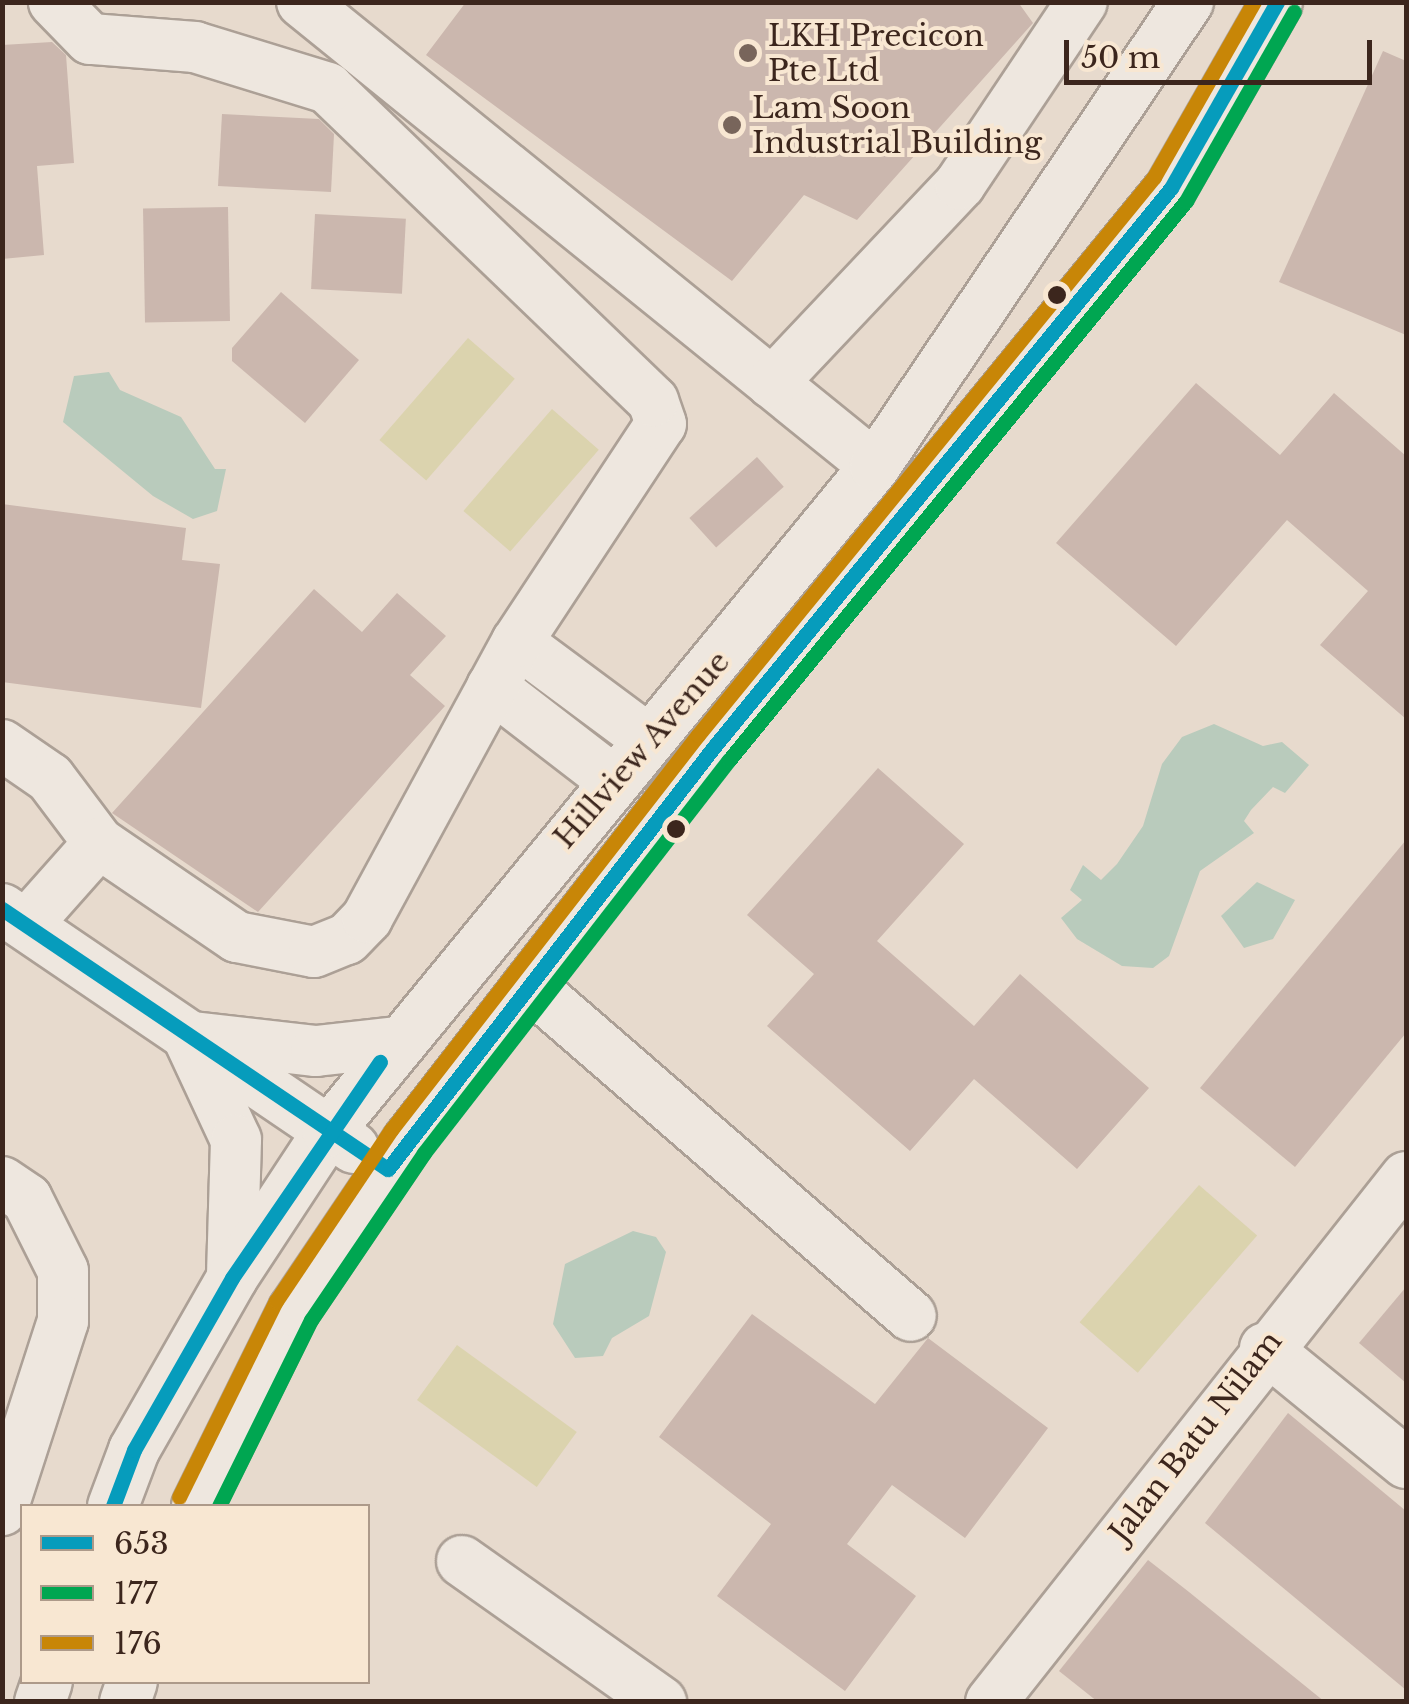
<!DOCTYPE html>
<style>
body{margin:0}
#map{position:relative;width:1409px;height:1704px;overflow:hidden;background:#e7dacd;font-family:"Libre Baskerville",serif}
div>[style]{position:absolute}
.green>*{inset:0;background:#dbd3ae;transform-origin:0 0}
.water>*{inset:0;background:#b9cbbc}
.building>*{inset:0;background:#cbb7ae;transform-origin:0 0}
.roads{filter:drop-shadow(2px 0 #aca096) drop-shadow(-2px 0 #aca096) drop-shadow(0 2px #aca096) drop-shadow(0 -2px #aca096)}
.minor>*{height:50px;margin:-25px;padding:0 25px;transform-origin:25px;border-radius:25px;background:#eee7df}
.bus-1>*{height:15px;margin:-7.5px;padding:0 7.5px;transform-origin:7.5px;border-radius:7.5px;background:#069cbc}
.bus-2>*{height:15px;margin:-7.5px;padding:0 7.5px;transform-origin:7.5px;border-radius:7.5px;background:#00a651}
.bus-3>*{height:15px;margin:-7.5px;padding:0 7.5px;transform-origin:7.5px;border-radius:7.5px;background:#c88607}
.dots>*{width:28px;height:28px;translate:-50% -50%;box-sizing:border-box;border:5px solid #f8e7d2;border-radius:50%}
span{translate:-50% -50%;white-space:nowrap;text-align:center;line-height:1.15;-webkit-text-stroke:8px #f8e7d2;paint-order:stroke}
.poi-label{font-size:30px;color:#3c261d}
.left{translate:0 -50%;text-align:left}
.street-label{font-size:30px;color:#3c261d}
.frame{position:absolute;inset:0;border:5px solid #3c261d;pointer-events:none}
.legend{position:absolute;left:20px;top:1504px;width:350px;height:180px;box-sizing:border-box;background:#f8e7d2;border:2px solid #ad9a8a;margin:0;padding:12px 18px;list-style:none;font-size:30px;color:#3c261d}
.legend li{display:flex;align-items:center;gap:20px;height:50px}
.legend b{width:50px;border:2px solid #ad9a8a}
.scale{position:absolute;left:1064px;top:40px;width:308px;height:45px;box-sizing:border-box;border:5px solid #3c261d;border-top:0;padding-left:12px;font-size:30px;line-height:35px;white-space:nowrap;color:#3c261d;-webkit-text-stroke:8px #f8e7d2;paint-order:stroke}
</style>
<div id="map">
<div class="green">
<i style="left:468px;top:338px;width:62px;height:135px;rotate:41deg"></i>
<i style="left:552px;top:409px;width:62px;height:135px;rotate:41deg"></i>
<i style="left:1199px;top:1185px;width:77px;height:182px;rotate:41deg"></i>
<i style="left:457px;top:1345px;width:148px;height:68px;rotate:36deg"></i>
</div>
<div class="water">
<i style="clip-path:polygon(109px 372px,120px 390px,181px 417px,215px 469px,226px 469px,217px 511px,193px 519px,153px 496px,63px 422px,74px 376px)"></i>
<i style="clip-path:polygon(1214px 724px,1263px 746px,1282px 742px,1309px 765px,1285px 793px,1273px 787px,1251px 810px,1244px 821px,1254px 833px,1200px 871px,1169px 956px,1153px 968px,1122px 966px,1077px 939px,1061px 918px,1082px 900px,1070px 890px,1083px 865px,1101px 880px,1117px 864px,1143px 826px,1162px 764px,1182px 737px)"></i>
<i style="clip-path:polygon(1257px 882px,1295px 900px,1273px 939px,1244px 948px,1221px 916px)"></i>
<i style="clip-path:polygon(633px 1231px,656px 1237px,666px 1252px,649px 1316px,612px 1338px,603px 1356px,575px 1358px,553px 1324px,565px 1264px)"></i>
</div>
<div class="building">
<i style="clip-path:polygon(466px 2px,1018px 2px,1033px 23px,857px 220px,804px 195px,732px 281px,426px 55px)"></i>
<i style="clip-path:polygon(52px 42px,66px 55px,74px 163px,37px 166px,44px 255px,2px 259px,2px 45px)"></i>
<i style="clip-path:polygon(1383px 51px,1406px 61px,1406px 335px,1279px 282px)"></i>
<i style="clip-path:polygon(222px 114px,319px 119px,334px 134px,331px 192px,218px 186px)"></i>
<i style="left:228px;top:207px;width:114px;height:85px;rotate:89deg"></i>
<i style="left:315px;top:214px;width:91px;height:75px;rotate:3deg"></i>
<i style="clip-path:polygon(281px 292px,359px 360px,305px 423px,232px 361px,232px 348px)"></i>
<i style="clip-path:polygon(1196px 383px,1280px 455px,1334px 393px,1406px 456px,1406px 719px,1320px 645px,1368px 591px,1287px 520px,1176px 646px,1056px 543px)"></i>
<i style="left:757px;top:457px;width:40px;height:91px;rotate:48deg"></i>
<i style="clip-path:polygon(2px 504px,186px 528px,182px 560px,220px 564px,201px 708px,2px 682px)"></i>
<i style="clip-path:polygon(314px 589px,362px 632px,397px 593px,446px 636px,410px 675px,445px 706px,258px 912px,112px 813px)"></i>
<i style="clip-path:polygon(878px 768px,964px 844px,877px 941px,974px 1026px,1020px 974px,1149px 1088px,1077px 1169px,974px 1079px,910px 1151px,767px 1026px,814px 974px,747px 915px)"></i>
<i style="clip-path:polygon(1406px 840px,1406px 1033px,1295px 1167px,1200px 1088px)"></i>
<i style="clip-path:polygon(1406px 1287px,1406px 1383px,1359px 1343px)"></i>
<i style="clip-path:polygon(752px 1314px,875px 1404px,928px 1338px,1048px 1428px,965px 1538px,892px 1485px,847px 1544px,916px 1596px,845px 1691px,717px 1596px,771px 1524px,659px 1437px)"></i>
<i style="clip-path:polygon(1288px 1413px,1406px 1511px,1406px 1690px,1205px 1523px)"></i>
<i style="clip-path:polygon(1148px 1560px,1189px 1592px,1325px 1702px,1098px 1702px,1059px 1671px)"></i>
</div>
<div class="roads">
<div class="minor">
<i style="left:302px;top:2px;width:737px;rotate:39deg"></i>
<i style="left:772px;top:383px;width:274px;rotate:-46.6deg"></i>
<i style="left:960px;top:184px;width:219px;rotate:-56.2deg"></i>
<i style="left:517px;top:642px;width:164px;rotate:36.6deg"></i>
<i style="left:492px;top:687px;width:154px;rotate:37.6deg"></i>
<i style="left:2px;top:745px;width:58px;rotate:34.5deg"></i>
<i style="left:50px;top:778px;width:81px;rotate:53deg"></i>
<i style="left:99px;top:843px;width:167px;rotate:34.3deg"></i>
<i style="left:237px;top:937px;width:78px;rotate:11deg"></i>
<i style="left:314px;top:952px;width:35px;rotate:-22deg"></i>
<i style="left:347px;top:939px;width:29px;rotate:-46deg"></i>
<i style="left:367px;top:918px;width:314px;rotate:-61.5deg"></i>
<i style="left:517px;top:642px;width:261px;rotate:-56.6deg"></i>
<i style="left:661px;top:424px;width:24px;rotate:-109deg"></i>
<i style="left:653px;top:401px;width:451px;rotate:-136.1deg"></i>
<i style="left:328px;top:88px;width:139px;rotate:-162.9deg"></i>
<i style="left:195px;top:47px;width:105px;rotate:-175.6deg"></i>
<i style="left:90px;top:39px;width:52px;rotate:-134.2deg"></i>
<i style="left:2px;top:909px;width:425px;rotate:34.2deg"></i>
<i style="left:27px;top:924px;width:108px;rotate:-48.4deg"></i>
<i style="left:529px;top:985px;width:505px;rotate:40.91deg"></i>
<i style="left:193px;top:1037px;width:124px;rotate:6.5deg"></i>
<i style="left:316px;top:1051px;width:81px;rotate:-6.3deg"></i>
<i style="left:189px;top:1039px;width:111px;rotate:65deg"></i>
<i style="left:236px;top:1140px;width:138px;rotate:91.7deg"></i>
<i style="left:2px;top:1182px;width:30px;rotate:34deg"></i>
<i style="left:27px;top:1199px;width:80px;rotate:63.4deg"></i>
<i style="left:63px;top:1271px;width:50px;rotate:90deg"></i>
<i style="left:63px;top:1321px;width:199px;rotate:107.9deg"></i>
<i style="left:1265px;top:1348px;width:182px;rotate:39.2deg"></i>
<i style="left:113px;top:1506px;width:60px;rotate:-69.4deg"></i>
<i style="left:134px;top:1450px;width:198px;rotate:-60.3deg"></i>
<i style="left:232px;top:1278px;width:175px;rotate:-56.7deg"></i>
<i style="left:328px;top:1132px;width:862px;rotate:-50.6deg"></i>
<i style="left:875px;top:466px;width:560px;rotate:-56deg"></i>
<i style="left:197px;top:1506px;width:219px;rotate:-63.7deg"></i>
<i style="left:294px;top:1310px;width:204px;rotate:-56deg"></i>
<i style="left:408px;top:1141px;width:497px;rotate:-52.2deg"></i>
<i style="left:713px;top:748px;width:723px;rotate:-50.72deg"></i>
<i style="left:1171px;top:188px;width:214px;rotate:-60.3deg"></i>
<i style="left:462px;top:1561px;width:244px;rotate:35.3deg"></i>
<i style="left:40px;top:1702px;width:21px;rotate:-71deg"></i>
<i style="left:125px;top:1702px;width:21px;rotate:-71deg"></i>
<i style="left:991px;top:1702px;width:669px;rotate:-51.67deg"></i>
</div>
</div>
<div class="bus-1">
<i style="left:2px;top:909px;width:465px;rotate:34deg"></i>
<i style="left:388px;top:1169px;width:532px;rotate:-52.33deg"></i>
<i style="left:713px;top:748px;width:723px;rotate:-50.72deg"></i>
<i style="left:1171px;top:188px;width:214px;rotate:-60.3deg"></i>
<i style="left:113px;top:1506px;width:60px;rotate:-69.4deg"></i>
<i style="left:134px;top:1450px;width:198px;rotate:-60.3deg"></i>
<i style="left:232px;top:1278px;width:262px;rotate:-55.6deg"></i>
</div>
<div class="bus-2">
<i style="left:219px;top:1506px;width:208px;rotate:-63.7deg"></i>
<i style="left:311px;top:1320px;width:202px;rotate:-55.9deg"></i>
<i style="left:424px;top:1153px;width:497px;rotate:-52.2deg"></i>
<i style="left:729px;top:760px;width:722px;rotate:-50.73deg"></i>
<i style="left:1186px;top:201px;width:218px;rotate:-60.3deg"></i>
</div>
<div class="bus-3">
<i style="left:179px;top:1497px;width:219px;rotate:-63.7deg"></i>
<i style="left:276px;top:1301px;width:206px;rotate:-56.1deg"></i>
<i style="left:391px;top:1130px;width:500px;rotate:-52.15deg"></i>
<i style="left:698px;top:735px;width:721px;rotate:-50.74deg"></i>
<i style="left:1154px;top:177px;width:202px;rotate:-60.3deg"></i>
</div>
<div class="dots">
<i style="left:748px;top:53px;background:#78655b"></i>
<i style="left:732px;top:125px;background:#78655b"></i>
<i style="left:1057px;top:295px;background:#3c261d"></i>
<i style="left:676px;top:829px;background:#3c261d"></i>
</div>
<div class="poi-label">
<span class="left" style="left:768px;top:53px">LKH Precicon<br>Pte Ltd</span>
<span class="left" style="left:752px;top:125px">Lam Soon<br>Industrial Building</span>
</div>
<div class="street-label">
<span style="left:642px;top:750px;rotate:-49deg">Hillview Avenue</span>
<span style="left:1196px;top:1437px;rotate:-52deg">Jalan Batu Nilam</span>
</div>
<div class="frame"></div>
<ul class="legend">
<li><b style="height:12px;background:#069cbc"></b>653</li>
<li><b style="height:12px;background:#00a651"></b>177</li>
<li><b style="height:12px;background:#c88607"></b>176</li>
</ul>
<div class="scale">50 m</div>
</div>
